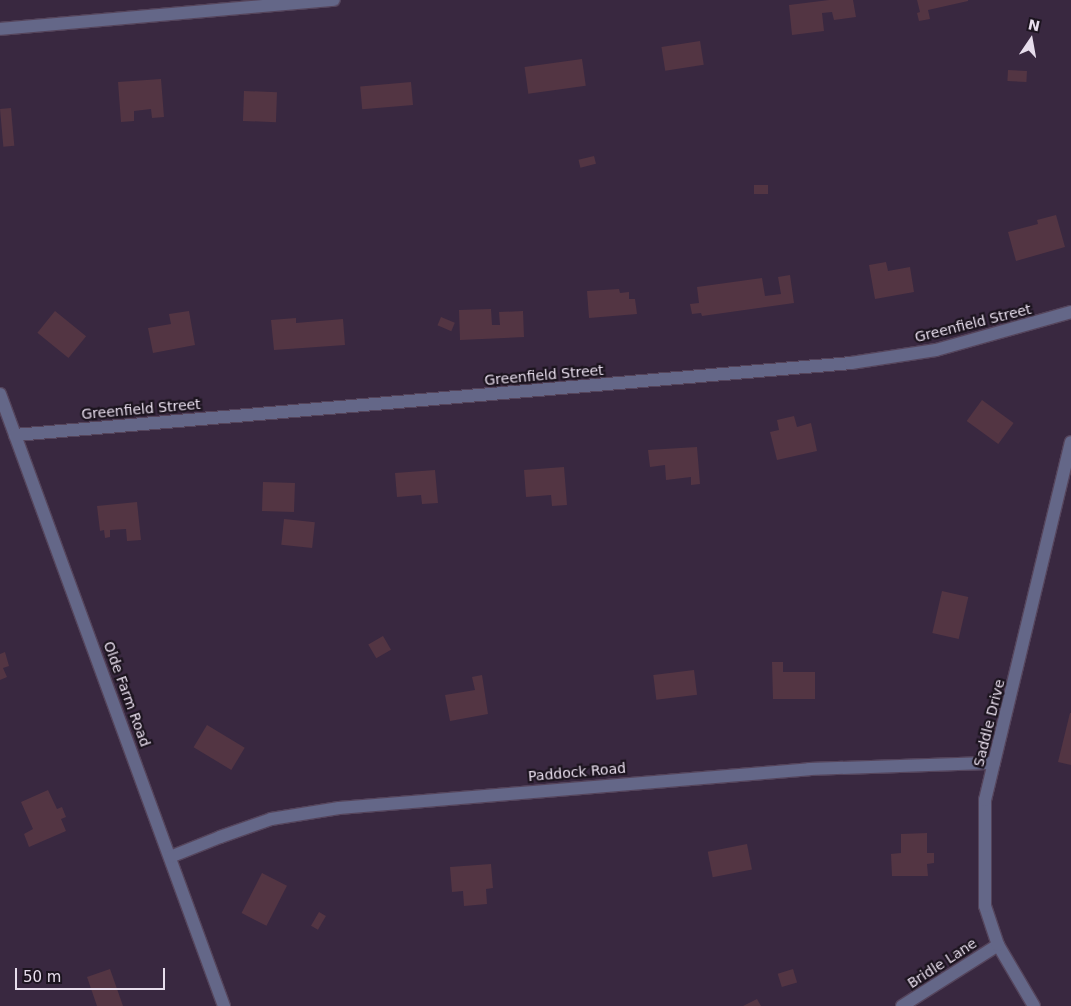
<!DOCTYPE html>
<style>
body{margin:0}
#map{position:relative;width:1071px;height:1006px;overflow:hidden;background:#392840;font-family:"DejaVu Sans",sans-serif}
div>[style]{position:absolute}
.building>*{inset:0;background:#533543;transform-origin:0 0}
.roads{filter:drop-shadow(1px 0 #55455c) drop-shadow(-1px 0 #55455c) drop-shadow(0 1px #55455c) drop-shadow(0 -1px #55455c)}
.minor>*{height:12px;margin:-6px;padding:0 6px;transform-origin:6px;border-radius:6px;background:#646788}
span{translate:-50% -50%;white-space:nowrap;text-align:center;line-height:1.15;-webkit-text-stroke:4.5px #1c141f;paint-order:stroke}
.street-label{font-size:14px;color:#e7ddec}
.north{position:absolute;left:1006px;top:15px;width:50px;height:50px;-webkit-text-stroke:4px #1c141f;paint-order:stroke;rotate:12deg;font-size:14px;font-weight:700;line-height:20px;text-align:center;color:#e7ddec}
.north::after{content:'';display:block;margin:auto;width:18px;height:22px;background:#e7ddec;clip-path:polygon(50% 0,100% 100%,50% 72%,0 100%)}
.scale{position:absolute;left:15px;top:968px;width:150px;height:22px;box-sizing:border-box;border:2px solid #e7ddec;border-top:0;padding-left:6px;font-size:15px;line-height:18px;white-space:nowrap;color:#e7ddec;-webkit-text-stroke:4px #1c141f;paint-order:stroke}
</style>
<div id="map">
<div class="building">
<i style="clip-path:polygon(829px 0,853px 0,856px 17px,834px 20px,832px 12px,822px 13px,824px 31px,792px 35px,789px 5px)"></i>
<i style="clip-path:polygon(917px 0,968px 0,968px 1px,928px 10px,930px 19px,919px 21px,917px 13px,920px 12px)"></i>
<i style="left:700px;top:41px;width:24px;height:39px;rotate:81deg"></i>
<i style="left:582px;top:59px;width:27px;height:58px;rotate:82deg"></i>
<i style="left:1008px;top:70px;width:19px;height:11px;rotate:3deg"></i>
<i style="clip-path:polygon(161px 79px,164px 117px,152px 118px,151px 109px,134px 111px,134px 121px,121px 122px,118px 82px)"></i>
<i style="left:411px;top:82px;width:23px;height:51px;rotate:85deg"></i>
<i style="left:244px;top:91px;width:33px;height:30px;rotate:2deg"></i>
<i style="left:11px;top:108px;width:38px;height:11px;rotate:85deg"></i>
<i style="left:594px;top:156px;width:8px;height:16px;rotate:76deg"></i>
<i style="left:768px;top:185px;width:9px;height:14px;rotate:90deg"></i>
<i style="clip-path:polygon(1056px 215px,1065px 247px,1016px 261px,1008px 232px,1038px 224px,1037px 220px)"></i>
<i style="clip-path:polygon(886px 262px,888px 271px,910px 267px,914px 292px,875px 299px,869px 265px)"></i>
<i style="clip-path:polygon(790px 275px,794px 303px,702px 316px,701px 313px,692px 314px,690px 304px,699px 303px,697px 287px,762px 278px,765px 296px,781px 294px,778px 277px)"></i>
<i style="clip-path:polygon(619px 289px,620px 293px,629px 292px,629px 299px,635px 299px,637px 314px,589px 318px,587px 291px)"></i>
<i style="clip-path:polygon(491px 309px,492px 325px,500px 325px,499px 312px,523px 311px,524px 337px,460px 340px,459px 310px)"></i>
<i style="left:55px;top:311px;width:40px;height:28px;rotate:39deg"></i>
<i style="clip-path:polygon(189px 311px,195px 345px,153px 353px,148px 328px,171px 324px,169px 314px)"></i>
<i style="left:441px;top:317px;width:15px;height:9px;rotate:23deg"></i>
<i style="clip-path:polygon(296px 318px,296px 323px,343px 319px,345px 345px,274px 350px,271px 320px)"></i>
<i style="left:982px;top:400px;width:39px;height:26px;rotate:36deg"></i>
<i style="clip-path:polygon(794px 416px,797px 427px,811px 423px,817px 451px,777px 460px,770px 432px,779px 430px,777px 420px)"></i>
<i style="clip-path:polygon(697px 447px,700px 484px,691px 485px,691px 477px,666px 480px,665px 465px,650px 467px,648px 450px)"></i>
<i style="clip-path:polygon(564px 467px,567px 505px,552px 506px,551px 495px,526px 497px,524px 470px)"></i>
<i style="clip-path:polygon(435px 470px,438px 503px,422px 504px,421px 495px,397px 497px,395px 473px)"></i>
<i style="left:263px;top:482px;width:32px;height:29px;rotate:2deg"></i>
<i style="clip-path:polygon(137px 502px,141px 540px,127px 541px,126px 529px,110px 530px,110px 537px,105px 538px,104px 530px,100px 531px,97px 506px)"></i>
<i style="left:284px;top:519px;width:31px;height:26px;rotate:6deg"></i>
<i style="left:942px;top:591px;width:27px;height:43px;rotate:13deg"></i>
<i style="left:383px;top:636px;width:16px;height:17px;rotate:60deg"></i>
<i style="clip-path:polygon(5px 652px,9px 666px,3px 668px,7px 677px,0 680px,0 654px)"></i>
<i style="clip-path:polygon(772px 662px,783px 662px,783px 672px,815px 672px,815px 699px,773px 699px)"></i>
<i style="left:694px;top:670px;width:25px;height:41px;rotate:83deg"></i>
<i style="clip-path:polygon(482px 675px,488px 714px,450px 721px,445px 695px,475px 690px,472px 677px)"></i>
<i style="clip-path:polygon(1070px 713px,1071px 713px,1071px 765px,1058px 762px)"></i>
<i style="left:207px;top:725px;width:44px;height:26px;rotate:31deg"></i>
<i style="clip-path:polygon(48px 790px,57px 809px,62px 807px,66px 817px,61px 819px,66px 831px,29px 847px,24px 834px,33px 829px,21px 802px)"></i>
<i style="clip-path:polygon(927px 833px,927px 853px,934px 853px,934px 863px,927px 864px,928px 876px,892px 876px,891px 854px,901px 853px,901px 834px)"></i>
<i style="left:747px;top:844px;width:26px;height:40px;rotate:79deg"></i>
<i style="clip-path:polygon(491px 864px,493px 888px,486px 889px,487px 904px,464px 906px,463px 891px,452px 892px,450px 867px)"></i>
<i style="left:262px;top:873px;width:28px;height:45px;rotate:27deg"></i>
<i style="left:319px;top:912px;width:8px;height:16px;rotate:30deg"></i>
<i style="clip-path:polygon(110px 969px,123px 1006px,97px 1006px,87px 977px)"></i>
<i style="left:793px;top:969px;width:14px;height:16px;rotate:73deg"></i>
<i style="clip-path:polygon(757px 999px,761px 1006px,743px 1006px)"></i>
</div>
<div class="roads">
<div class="minor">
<i style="left:0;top:29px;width:335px;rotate:-5deg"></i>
<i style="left:0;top:394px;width:652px;rotate:69.9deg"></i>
<i style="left:15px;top:435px;width:839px;rotate:-4.92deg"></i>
<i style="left:851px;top:363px;width:86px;rotate:-8.7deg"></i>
<i style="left:936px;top:350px;width:140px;rotate:-15.7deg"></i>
<i style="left:170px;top:857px;width:54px;rotate:-21.8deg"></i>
<i style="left:220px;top:837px;width:54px;rotate:-19.4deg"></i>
<i style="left:271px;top:819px;width:69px;rotate:-9.2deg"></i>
<i style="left:339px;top:808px;width:472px;rotate:-4.7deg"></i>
<i style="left:809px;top:769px;width:185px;rotate:-1.9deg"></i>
<i style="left:902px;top:1006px;width:114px;rotate:-32.4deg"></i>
<i style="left:1034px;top:1006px;width:71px;rotate:-120.5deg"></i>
<i style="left:998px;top:945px;width:41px;rotate:-108.4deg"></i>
<i style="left:985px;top:906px;width:106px;rotate:-90deg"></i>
<i style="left:985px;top:800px;width:368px;rotate:-76.5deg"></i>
</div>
</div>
<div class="street-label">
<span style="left:973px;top:323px;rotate:-14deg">Greenfield Street</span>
<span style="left:544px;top:375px;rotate:-5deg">Greenfield Street</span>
<span style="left:141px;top:409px;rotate:-5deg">Greenfield Street</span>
<span style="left:127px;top:694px;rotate:70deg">Olde Farm Road</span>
<span style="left:989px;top:723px;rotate:-76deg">Saddle Drive</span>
<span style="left:577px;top:772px;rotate:-5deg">Paddock Road</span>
<span style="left:942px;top:963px;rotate:-33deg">Bridle Lane</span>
</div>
<div class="north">N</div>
<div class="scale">50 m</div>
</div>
